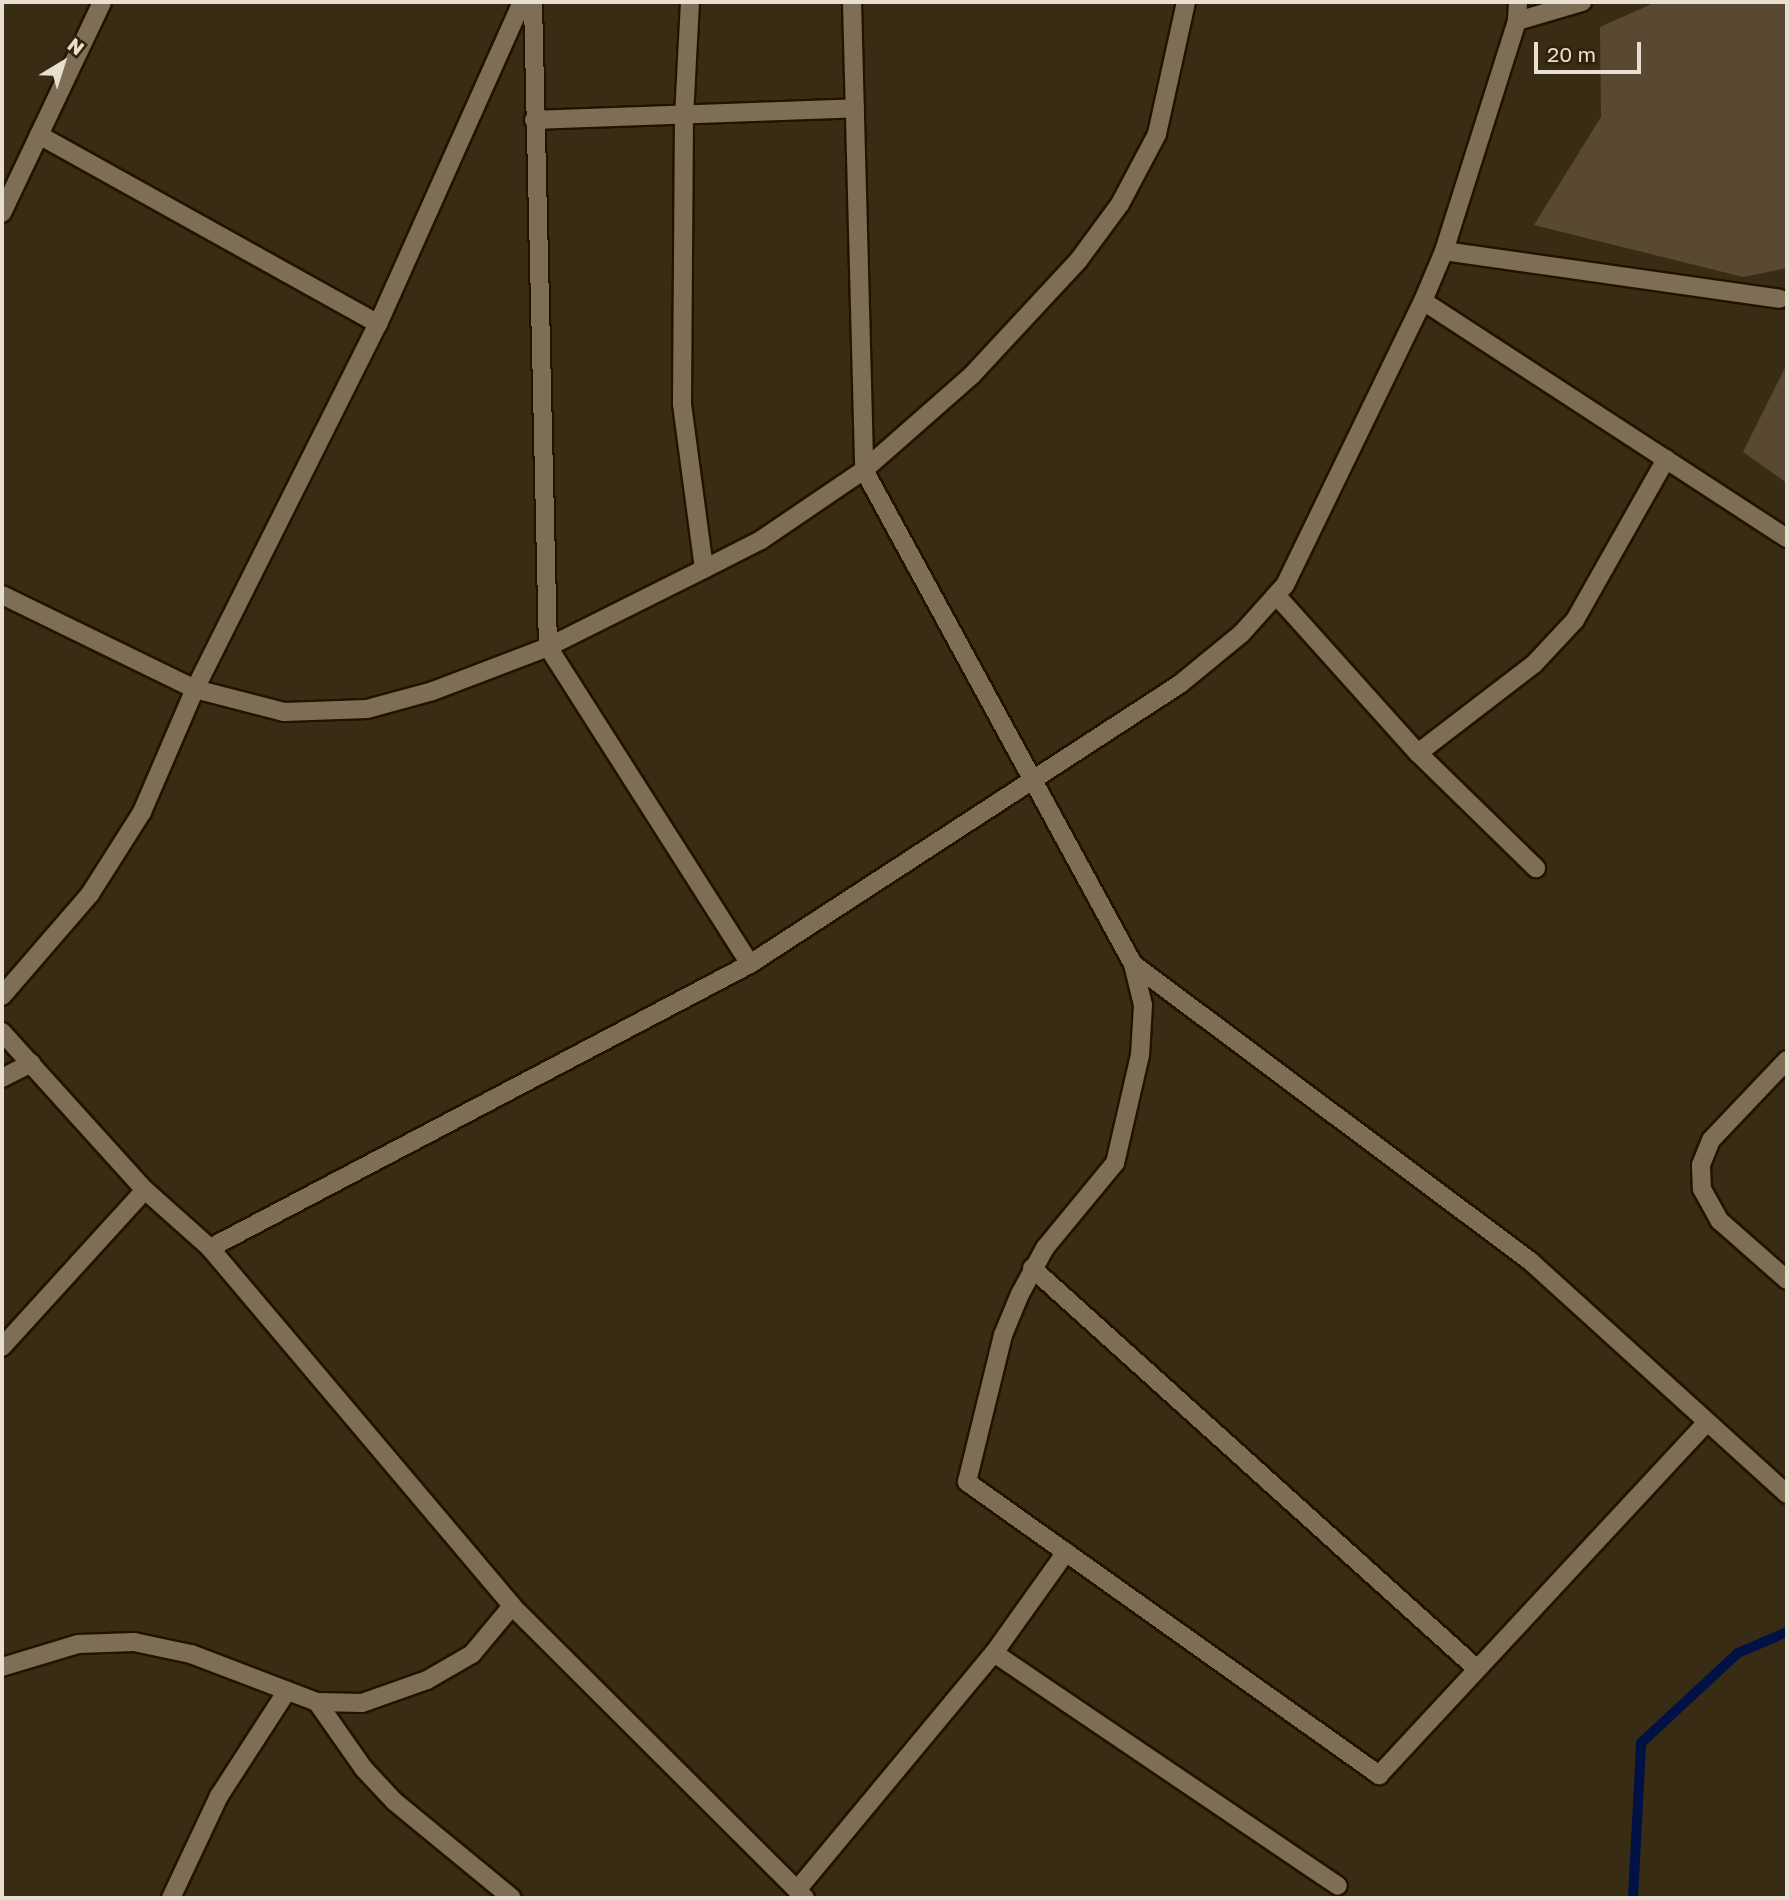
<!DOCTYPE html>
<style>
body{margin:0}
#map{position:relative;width:1789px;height:1900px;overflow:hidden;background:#392c15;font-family:"Golos Text",sans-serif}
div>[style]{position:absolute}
.stream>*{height:10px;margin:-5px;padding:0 5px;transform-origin:5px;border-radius:5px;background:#001146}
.building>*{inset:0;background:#5a4932}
.roads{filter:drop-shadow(2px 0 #201400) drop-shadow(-2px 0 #201400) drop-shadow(0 2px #201400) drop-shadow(0 -2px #201400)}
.minor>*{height:18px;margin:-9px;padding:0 9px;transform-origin:9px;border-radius:9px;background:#7e6e55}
.tertiary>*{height:18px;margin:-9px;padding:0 9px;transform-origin:9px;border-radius:9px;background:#7e6e55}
span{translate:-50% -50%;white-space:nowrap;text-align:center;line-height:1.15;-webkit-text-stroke:7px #2f220a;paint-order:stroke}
.frame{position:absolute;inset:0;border:4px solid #e8dfd1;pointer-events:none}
.north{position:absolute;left:28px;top:28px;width:70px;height:70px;-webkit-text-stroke:5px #2f220a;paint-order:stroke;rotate:38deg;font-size:19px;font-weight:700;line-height:28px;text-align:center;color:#e8dfd1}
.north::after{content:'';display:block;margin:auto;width:24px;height:32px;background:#e8dfd1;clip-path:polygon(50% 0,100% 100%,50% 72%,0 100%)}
.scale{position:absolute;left:1534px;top:42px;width:107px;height:32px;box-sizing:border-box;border:4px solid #e8dfd1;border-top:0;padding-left:9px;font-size:21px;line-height:24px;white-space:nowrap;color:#e8dfd1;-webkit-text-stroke:5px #2f220a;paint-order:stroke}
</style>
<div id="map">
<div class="stream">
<i style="left:1633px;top:1898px;width:155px;rotate:-87deg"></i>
<i style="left:1641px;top:1743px;width:132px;rotate:-42.9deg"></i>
<i style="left:1738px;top:1653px;width:53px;rotate:-23.2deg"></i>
</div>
<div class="building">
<i style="clip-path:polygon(1656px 2px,1787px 2px,1787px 268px,1743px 277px,1534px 225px,1601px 117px,1600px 27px)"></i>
<i style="clip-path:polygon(1787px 364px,1787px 483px,1743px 452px)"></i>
</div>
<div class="roads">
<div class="minor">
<i style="left:533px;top:2px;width:645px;rotate:88.67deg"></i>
<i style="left:548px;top:647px;width:376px;rotate:57.5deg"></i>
<i style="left:690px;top:2px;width:113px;rotate:93deg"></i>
<i style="left:684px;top:115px;width:289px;rotate:90.4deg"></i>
<i style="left:682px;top:404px;width:166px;rotate:82.4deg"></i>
<i style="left:852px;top:2px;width:468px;rotate:88.5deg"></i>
<i style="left:864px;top:470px;width:562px;rotate:61.43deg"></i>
<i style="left:1133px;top:964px;width:42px;rotate:76.3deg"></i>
<i style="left:1143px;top:1005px;width:50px;rotate:93.4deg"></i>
<i style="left:1140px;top:1055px;width:111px;rotate:103deg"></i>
<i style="left:1115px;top:1163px;width:110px;rotate:129.5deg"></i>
<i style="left:1045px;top:1248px;width:52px;rotate:118.5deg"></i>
<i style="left:1020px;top:1294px;width:44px;rotate:112.5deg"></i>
<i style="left:1003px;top:1335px;width:151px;rotate:103.8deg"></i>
<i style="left:967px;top:1482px;width:506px;rotate:35.42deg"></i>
<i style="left:1379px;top:1775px;width:480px;rotate:-47.1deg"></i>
<i style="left:1517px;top:21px;width:68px;rotate:-16.3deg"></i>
<i style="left:534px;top:120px;width:321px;rotate:-2.1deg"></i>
<i style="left:39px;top:135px;width:388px;rotate:29.1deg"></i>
<i style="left:2px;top:213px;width:233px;rotate:-64.6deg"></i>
<i style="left:1444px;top:251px;width:339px;rotate:8.1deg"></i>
<i style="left:1423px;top:301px;width:434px;rotate:33.1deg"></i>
<i style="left:2px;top:595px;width:215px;rotate:26deg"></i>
<i style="left:195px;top:689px;width:92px;rotate:14.5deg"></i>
<i style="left:284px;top:712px;width:83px;rotate:-2.1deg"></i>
<i style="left:367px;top:709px;width:68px;rotate:-15.3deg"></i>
<i style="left:433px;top:691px;width:123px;rotate:-20.9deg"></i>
<i style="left:548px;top:647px;width:174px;rotate:-26.6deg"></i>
<i style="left:704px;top:569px;width:64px;rotate:-27deg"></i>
<i style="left:761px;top:540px;width:125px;rotate:-34.2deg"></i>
<i style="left:864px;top:470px;width:144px;rotate:-41.3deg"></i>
<i style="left:972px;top:375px;width:156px;rotate:-47.1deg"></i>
<i style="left:1078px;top:261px;width:71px;rotate:-53.6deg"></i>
<i style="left:1120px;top:204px;width:79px;rotate:-62.1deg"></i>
<i style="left:1157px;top:134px;width:135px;rotate:-77.6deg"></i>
<i style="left:1276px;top:595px;width:212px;rotate:48.1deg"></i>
<i style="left:1418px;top:753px;width:165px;rotate:44.3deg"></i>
<i style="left:1418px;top:753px;width:146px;rotate:-37.5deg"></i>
<i style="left:1534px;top:664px;width:60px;rotate:-47deg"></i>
<i style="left:1575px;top:620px;width:185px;rotate:-60.5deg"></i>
<i style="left:1133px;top:964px;width:496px;rotate:36.8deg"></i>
<i style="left:1530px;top:1261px;width:347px;rotate:42.2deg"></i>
<i style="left:2px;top:996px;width:135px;rotate:-49.2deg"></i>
<i style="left:90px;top:894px;width:97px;rotate:-57.6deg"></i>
<i style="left:142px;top:812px;width:134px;rotate:-66.7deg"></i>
<i style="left:195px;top:689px;width:408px;rotate:-63.4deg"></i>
<i style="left:378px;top:324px;width:353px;rotate:-65.9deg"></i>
<i style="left:1787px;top:1060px;width:110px;rotate:133.5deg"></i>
<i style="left:1711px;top:1140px;width:27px;rotate:112deg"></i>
<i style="left:1701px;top:1165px;width:24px;rotate:88deg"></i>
<i style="left:1702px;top:1189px;width:37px;rotate:61deg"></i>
<i style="left:1720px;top:1221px;width:89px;rotate:41.4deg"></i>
<i style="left:2px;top:1078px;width:33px;rotate:-27deg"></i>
<i style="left:210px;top:1248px;width:610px;rotate:-27.74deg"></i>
<i style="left:750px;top:964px;width:513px;rotate:-33.07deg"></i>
<i style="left:1180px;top:684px;width:80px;rotate:-39.4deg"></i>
<i style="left:1242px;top:633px;width:64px;rotate:-48.1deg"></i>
<i style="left:1285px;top:585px;width:316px;rotate:-64.1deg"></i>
<i style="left:1423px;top:301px;width:54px;rotate:-67.2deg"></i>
<i style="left:1444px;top:251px;width:241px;rotate:-72.4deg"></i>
<i style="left:1517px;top:21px;width:19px;rotate:-87deg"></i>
<i style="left:1032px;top:1268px;width:599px;rotate:42.02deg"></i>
<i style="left:2px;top:1347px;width:212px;rotate:-47.7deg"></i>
<i style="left:994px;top:1653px;width:415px;rotate:34.1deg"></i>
<i style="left:2px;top:1667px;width:79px;rotate:-16.8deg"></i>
<i style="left:78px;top:1644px;width:56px;rotate:-2deg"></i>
<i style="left:134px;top:1642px;width:58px;rotate:11.9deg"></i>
<i style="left:191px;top:1654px;width:135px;rotate:20.9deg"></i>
<i style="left:317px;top:1702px;width:45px;rotate:1.3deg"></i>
<i style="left:362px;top:1703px;width:69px;rotate:-19.5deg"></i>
<i style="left:427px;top:1680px;width:52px;rotate:-30deg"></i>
<i style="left:472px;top:1654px;width:62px;rotate:-50.2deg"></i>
<i style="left:317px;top:1702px;width:82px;rotate:55deg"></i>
<i style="left:364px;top:1769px;width:45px;rotate:46.8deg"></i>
<i style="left:395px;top:1802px;width:151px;rotate:39.4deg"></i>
<i style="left:797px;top:1890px;width:308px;rotate:-50.3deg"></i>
<i style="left:994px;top:1653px;width:124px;rotate:-54.5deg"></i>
<i style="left:171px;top:1898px;width:113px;rotate:-64.8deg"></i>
<i style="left:219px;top:1796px;width:125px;rotate:-57.1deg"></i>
</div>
<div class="tertiary">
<i style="left:2px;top:1032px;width:213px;rotate:47.9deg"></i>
<i style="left:145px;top:1190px;width:87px;rotate:41.7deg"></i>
<i style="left:210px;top:1248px;width:468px;rotate:49.8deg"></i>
<i style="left:512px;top:1606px;width:414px;rotate:44.9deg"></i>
</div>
</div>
<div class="frame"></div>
<div class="north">N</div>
<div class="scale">20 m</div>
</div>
